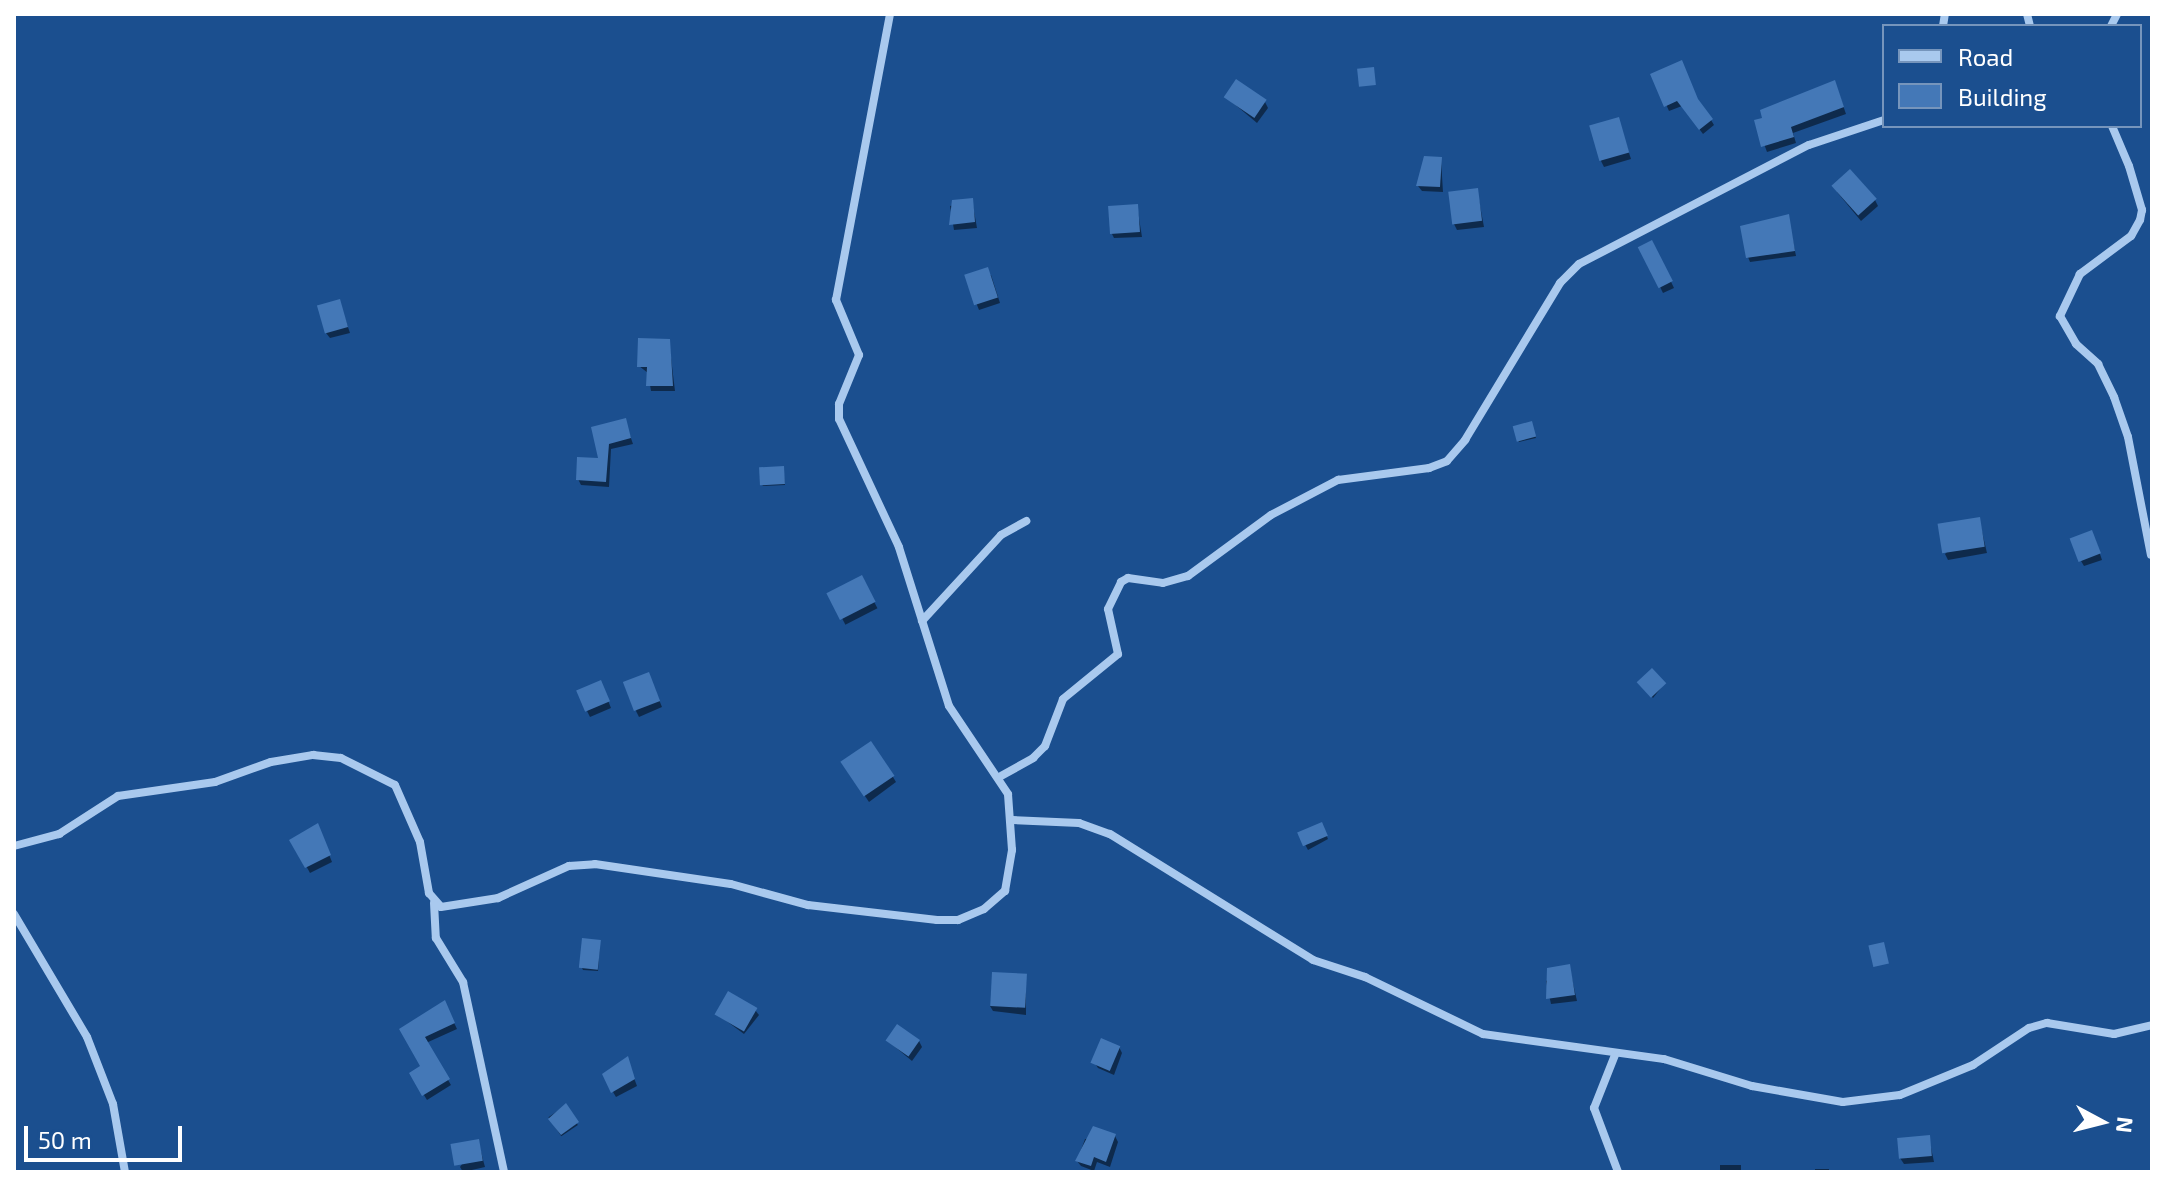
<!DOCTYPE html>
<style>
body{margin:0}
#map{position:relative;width:2166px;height:1186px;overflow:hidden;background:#1b4f8f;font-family:"Exo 2",sans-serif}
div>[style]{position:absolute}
.shadow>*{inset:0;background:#0007;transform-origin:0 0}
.building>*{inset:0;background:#4478b7;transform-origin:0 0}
.minor>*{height:8px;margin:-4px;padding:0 4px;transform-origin:4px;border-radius:4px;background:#a9c9ee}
span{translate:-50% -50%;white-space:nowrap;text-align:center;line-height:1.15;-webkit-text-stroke:6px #1b4f8f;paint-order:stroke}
.frame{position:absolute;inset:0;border:16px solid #fff;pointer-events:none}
.legend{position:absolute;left:1882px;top:24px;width:260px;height:104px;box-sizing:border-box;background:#1b4f8f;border:2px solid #7695bc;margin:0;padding:10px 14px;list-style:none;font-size:24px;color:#fff}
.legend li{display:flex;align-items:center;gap:16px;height:40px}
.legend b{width:40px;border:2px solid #7695bc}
.north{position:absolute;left:2062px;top:1082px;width:80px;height:80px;-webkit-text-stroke:6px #1b4f8f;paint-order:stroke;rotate:97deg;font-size:22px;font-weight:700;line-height:32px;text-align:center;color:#fff}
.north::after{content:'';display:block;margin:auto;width:28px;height:36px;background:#fff;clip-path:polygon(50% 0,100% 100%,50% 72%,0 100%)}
.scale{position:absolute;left:24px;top:1126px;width:158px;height:36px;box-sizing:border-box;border:4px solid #fff;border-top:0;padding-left:10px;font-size:24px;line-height:28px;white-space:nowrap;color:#fff;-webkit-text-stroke:6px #1b4f8f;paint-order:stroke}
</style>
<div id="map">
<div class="shadow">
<i style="clip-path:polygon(1653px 75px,1711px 120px,1714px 125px,1703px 134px,1682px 106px,1669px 111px)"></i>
<i style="clip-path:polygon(1837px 88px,1846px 114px,1793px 133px,1796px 143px,1767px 152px,1756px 122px)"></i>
<i style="clip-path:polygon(1226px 97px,1265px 102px,1268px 108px,1257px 123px)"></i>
<i style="clip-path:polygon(1618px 119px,1631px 159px,1604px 167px,1601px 161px)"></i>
<i style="clip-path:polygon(1441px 159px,1443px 192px,1422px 191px,1418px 186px)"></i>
<i style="clip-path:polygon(1477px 190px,1484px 227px,1457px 230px,1454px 224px)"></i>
<i style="clip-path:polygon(1837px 192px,1875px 200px,1878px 206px,1861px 221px)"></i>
<i style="clip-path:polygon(972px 200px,977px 228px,954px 230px,950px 206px)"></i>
<i style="clip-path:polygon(1137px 206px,1142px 237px,1114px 238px,1111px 232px)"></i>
<i style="clip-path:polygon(1788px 216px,1796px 256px,1750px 262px,1748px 257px)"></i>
<i style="clip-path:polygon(1641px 248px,1655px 248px,1674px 288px,1663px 293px)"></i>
<i style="clip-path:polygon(991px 275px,1000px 303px,979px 310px,966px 277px)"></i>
<i style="clip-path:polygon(339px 301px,350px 333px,330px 338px,326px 333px)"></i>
<i style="clip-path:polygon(669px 341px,675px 391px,651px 391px,648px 373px,639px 366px)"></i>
<i style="clip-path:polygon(625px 421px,633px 444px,611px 449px,609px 487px,581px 485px,578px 479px,601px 460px,593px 428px)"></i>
<i style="clip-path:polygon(1532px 425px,1536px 438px,1519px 442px,1518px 440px)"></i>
<i style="clip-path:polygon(783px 468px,785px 485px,763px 486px,762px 484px)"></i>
<i style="clip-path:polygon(1979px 519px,1987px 553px,1948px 560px,1945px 554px)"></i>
<i style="clip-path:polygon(2095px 539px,2102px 560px,2084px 566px,2081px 561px)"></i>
<i style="left:862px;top:578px;width:34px;height:36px;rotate:63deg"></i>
<i style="clip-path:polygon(651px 680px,662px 707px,639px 717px,636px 711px)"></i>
<i style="clip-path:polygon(1664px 684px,1653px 698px,1641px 685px)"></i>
<i style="clip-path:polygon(603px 688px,611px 708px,590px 717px,587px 711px)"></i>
<i style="clip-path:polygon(846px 768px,893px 777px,896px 782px,869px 802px)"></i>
<i style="clip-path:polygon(1322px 825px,1328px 839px,1308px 850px,1300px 835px)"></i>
<i style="clip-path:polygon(320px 832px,332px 862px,310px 873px,292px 840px)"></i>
<i style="clip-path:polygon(600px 942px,598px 971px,583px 970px,582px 968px)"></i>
<i style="clip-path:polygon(1569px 966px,1577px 1001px,1551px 1004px,1546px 981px)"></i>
<i style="clip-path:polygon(1026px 976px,1026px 1015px,993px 1011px,990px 1006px)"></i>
<i style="clip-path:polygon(447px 1008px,457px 1029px,426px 1043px,451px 1085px,427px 1100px,411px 1074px,423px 1067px,401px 1030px)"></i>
<i style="clip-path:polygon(755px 1010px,759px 1015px,744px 1034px,717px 1014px)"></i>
<i style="clip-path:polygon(888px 1041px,919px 1041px,922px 1047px,912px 1061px)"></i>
<i style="clip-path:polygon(1119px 1047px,1122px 1053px,1114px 1075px,1098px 1068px,1094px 1062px)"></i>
<i style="clip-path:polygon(627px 1059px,637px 1086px,616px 1097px,613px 1092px)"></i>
<i style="left:565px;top:1106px;width:23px;height:20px;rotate:56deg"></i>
<i style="clip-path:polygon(1115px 1136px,1118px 1142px,1110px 1167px,1097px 1162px,1094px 1171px,1081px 1166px,1077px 1161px,1085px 1139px)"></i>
<i style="clip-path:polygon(1929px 1138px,1934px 1162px,1904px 1164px,1900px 1158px)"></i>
<i style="clip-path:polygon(478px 1141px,485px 1167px,463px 1172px,460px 1167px)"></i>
<i style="left:1720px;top:1165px;width:21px;height:7px"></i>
<i style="left:1815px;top:1169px;width:14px;height:3px"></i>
</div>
<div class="building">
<i style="clip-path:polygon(1682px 60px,1698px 99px,1713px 119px,1699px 130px,1677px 101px,1664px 107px,1650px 74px)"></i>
<i style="left:1374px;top:67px;width:18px;height:17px;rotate:84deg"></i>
<i style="left:1236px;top:79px;width:37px;height:22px;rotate:34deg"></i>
<i style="clip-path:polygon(1835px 80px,1844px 107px,1791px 127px,1794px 137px,1761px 147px,1754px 120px,1762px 118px,1760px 110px)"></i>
<i style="left:1619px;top:117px;width:37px;height:31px;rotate:74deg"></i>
<i style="clip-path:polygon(1424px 156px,1442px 157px,1440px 187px,1416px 186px)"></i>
<i style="left:1850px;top:169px;width:40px;height:25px;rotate:48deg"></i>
<i style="left:1478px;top:188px;width:33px;height:30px;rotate:83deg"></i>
<i style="clip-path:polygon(973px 198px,975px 222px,949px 225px,952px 200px)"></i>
<i style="left:1138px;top:204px;width:28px;height:30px;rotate:86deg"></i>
<i style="clip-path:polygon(1789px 214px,1795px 251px,1746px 258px,1740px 226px)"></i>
<i style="left:1652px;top:240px;width:46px;height:16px;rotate:63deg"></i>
<i style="left:988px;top:267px;width:32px;height:25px;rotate:72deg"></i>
<i style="left:340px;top:299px;width:29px;height:24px;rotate:74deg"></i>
<i style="clip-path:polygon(638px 338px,670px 339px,673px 386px,646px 386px,647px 367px,637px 367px)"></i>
<i style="clip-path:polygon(626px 418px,631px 438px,609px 444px,606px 482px,576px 480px,577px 457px,598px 458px,591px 427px)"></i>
<i style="left:1532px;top:421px;width:16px;height:20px;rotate:75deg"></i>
<i style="left:784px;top:466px;width:18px;height:25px;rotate:87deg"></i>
<i style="left:1980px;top:517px;width:30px;height:43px;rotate:81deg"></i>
<i style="left:2092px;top:530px;width:25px;height:24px;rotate:69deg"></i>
<i style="left:862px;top:575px;width:30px;height:40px;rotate:63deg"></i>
<i style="left:1652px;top:668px;width:21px;height:21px;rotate:47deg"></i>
<i style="left:649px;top:672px;width:31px;height:28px;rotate:69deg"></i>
<i style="left:601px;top:680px;width:23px;height:27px;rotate:67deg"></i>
<i style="left:871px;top:741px;width:42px;height:37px;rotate:56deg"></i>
<i style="left:1322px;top:822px;width:15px;height:27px;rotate:67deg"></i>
<i style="clip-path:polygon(318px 823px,331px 855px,305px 868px,289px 840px)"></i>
<i style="left:582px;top:938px;width:19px;height:30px;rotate:6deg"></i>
<i style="left:1884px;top:942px;width:22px;height:16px;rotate:77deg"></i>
<i style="clip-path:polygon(1570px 964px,1575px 995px,1546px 999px,1547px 968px)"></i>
<i style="left:992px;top:972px;width:35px;height:34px;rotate:3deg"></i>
<i style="left:728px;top:991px;width:34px;height:27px;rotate:30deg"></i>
<i style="clip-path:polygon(445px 1000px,455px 1023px,425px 1037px,450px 1079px,422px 1096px,409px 1073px,420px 1066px,399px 1029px)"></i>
<i style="left:897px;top:1024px;width:28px;height:20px;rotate:35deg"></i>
<i style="left:1101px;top:1038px;width:21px;height:27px;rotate:23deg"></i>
<i style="clip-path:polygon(628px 1056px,635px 1079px,611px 1093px,602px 1074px)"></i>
<i style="clip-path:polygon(566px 1103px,579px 1122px,561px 1135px,548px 1119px)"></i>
<i style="clip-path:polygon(1093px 1126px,1116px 1134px,1106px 1162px,1094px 1157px,1091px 1166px,1075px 1161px)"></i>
<i style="left:1930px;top:1135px;width:21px;height:33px;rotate:85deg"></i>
<i style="left:479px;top:1139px;width:22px;height:29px;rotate:80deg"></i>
</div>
<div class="minor">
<i style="left:2027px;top:14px;width:12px;rotate:76deg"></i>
<i style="left:1943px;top:26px;width:12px;rotate:-81deg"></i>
<i style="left:2111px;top:26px;width:13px;rotate:-63deg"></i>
<i style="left:2112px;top:126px;width:43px;rotate:67deg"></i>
<i style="left:2129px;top:166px;width:46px;rotate:73.5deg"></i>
<i style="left:2142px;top:210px;width:10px;rotate:101deg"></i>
<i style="left:2140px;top:220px;width:18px;rotate:119deg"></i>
<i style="left:2131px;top:236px;width:64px;rotate:143.3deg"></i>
<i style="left:2080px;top:274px;width:47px;rotate:115.5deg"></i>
<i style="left:2060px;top:316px;width:32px;rotate:60deg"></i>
<i style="left:2076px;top:344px;width:30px;rotate:42deg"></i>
<i style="left:2098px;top:364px;width:37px;rotate:64deg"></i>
<i style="left:2114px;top:397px;width:42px;rotate:70.7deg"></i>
<i style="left:2128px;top:437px;width:120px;rotate:79deg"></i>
<i style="left:922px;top:621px;width:117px;rotate:-47.4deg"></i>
<i style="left:1001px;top:535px;width:29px;rotate:-29deg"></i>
<i style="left:1001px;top:776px;width:37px;rotate:-29deg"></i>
<i style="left:1033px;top:758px;width:17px;rotate:-45deg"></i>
<i style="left:1045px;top:746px;width:50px;rotate:-69deg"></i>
<i style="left:1063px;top:699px;width:71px;rotate:-39.3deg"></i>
<i style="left:1118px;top:654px;width:46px;rotate:-102.5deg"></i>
<i style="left:1108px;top:609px;width:30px;rotate:-64deg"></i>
<i style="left:1121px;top:582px;width:8px;rotate:-30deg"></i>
<i style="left:1128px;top:578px;width:35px;rotate:8deg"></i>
<i style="left:1163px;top:583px;width:26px;rotate:-16deg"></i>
<i style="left:1188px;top:576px;width:103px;rotate:-36.3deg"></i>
<i style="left:1271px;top:515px;width:76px;rotate:-27.6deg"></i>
<i style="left:1338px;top:480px;width:92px;rotate:-7.5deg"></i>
<i style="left:1429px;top:468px;width:19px;rotate:-21deg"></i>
<i style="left:1447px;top:461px;width:28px;rotate:-49deg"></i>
<i style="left:1465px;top:440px;width:184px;rotate:-58.8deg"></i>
<i style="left:1560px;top:283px;width:27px;rotate:-45deg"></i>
<i style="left:1579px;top:264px;width:259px;rotate:-27.4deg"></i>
<i style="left:1809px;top:145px;width:79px;rotate:-18.4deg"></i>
<i style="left:1013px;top:820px;width:66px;rotate:2.6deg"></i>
<i style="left:1079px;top:823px;width:33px;rotate:20deg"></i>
<i style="left:1110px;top:834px;width:239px;rotate:31.8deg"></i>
<i style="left:1313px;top:960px;width:55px;rotate:18.1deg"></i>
<i style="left:1365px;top:977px;width:131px;rotate:25.8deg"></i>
<i style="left:1483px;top:1034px;width:183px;rotate:7.9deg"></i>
<i style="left:1664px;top:1059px;width:92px;rotate:17.1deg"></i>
<i style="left:1752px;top:1086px;width:92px;rotate:10deg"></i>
<i style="left:1843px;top:1102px;width:57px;rotate:-7deg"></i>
<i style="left:1900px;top:1095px;width:79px;rotate:-22.3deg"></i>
<i style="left:1973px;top:1065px;width:67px;rotate:-33.5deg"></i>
<i style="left:2029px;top:1028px;width:19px;rotate:-16deg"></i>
<i style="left:2047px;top:1023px;width:68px;rotate:9.3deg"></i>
<i style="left:2114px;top:1034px;width:39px;rotate:-13deg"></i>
<i style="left:14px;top:846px;width:47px;rotate:-14.9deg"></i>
<i style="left:59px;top:834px;width:70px;rotate:-32.8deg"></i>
<i style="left:118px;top:796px;width:98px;rotate:-8.2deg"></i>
<i style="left:215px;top:782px;width:59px;rotate:-19.7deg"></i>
<i style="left:271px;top:762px;width:43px;rotate:-9.5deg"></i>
<i style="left:313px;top:755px;width:28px;rotate:6deg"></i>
<i style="left:341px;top:758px;width:60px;rotate:26.6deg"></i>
<i style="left:395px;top:785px;width:62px;rotate:66.3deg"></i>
<i style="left:420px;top:842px;width:52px;rotate:80deg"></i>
<i style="left:429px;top:893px;width:18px;rotate:49deg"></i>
<i style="left:441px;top:907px;width:58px;rotate:-9deg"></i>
<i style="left:498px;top:898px;width:78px;rotate:-24.3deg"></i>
<i style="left:569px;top:866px;width:26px;rotate:-4deg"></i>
<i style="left:595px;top:864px;width:137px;rotate:8.4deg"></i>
<i style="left:731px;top:884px;width:80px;rotate:15.3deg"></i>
<i style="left:808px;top:905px;width:130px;rotate:6.6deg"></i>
<i style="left:937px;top:920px;width:21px"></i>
<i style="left:958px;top:920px;width:28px;rotate:-23deg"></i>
<i style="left:984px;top:909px;width:28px;rotate:-41deg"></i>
<i style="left:1005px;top:891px;width:42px;rotate:-80.3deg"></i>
<i style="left:1012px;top:850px;width:56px;rotate:-94.1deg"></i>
<i style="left:1008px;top:794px;width:106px;rotate:-123.8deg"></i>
<i style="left:949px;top:706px;width:167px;rotate:-107.5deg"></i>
<i style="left:899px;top:547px;width:141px;rotate:-115.1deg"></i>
<i style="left:839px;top:419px;width:15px;rotate:-90deg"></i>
<i style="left:839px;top:404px;width:53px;rotate:-67.8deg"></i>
<i style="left:859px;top:355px;width:60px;rotate:-112.7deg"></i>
<i style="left:836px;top:300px;width:291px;rotate:-79.3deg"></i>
<i style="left:434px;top:903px;width:35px;rotate:87deg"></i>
<i style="left:436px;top:938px;width:52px;rotate:58.5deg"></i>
<i style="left:463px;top:982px;width:194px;rotate:77.8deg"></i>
<i style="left:14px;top:914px;width:143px;rotate:59.3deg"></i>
<i style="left:87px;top:1037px;width:72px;rotate:68.8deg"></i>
<i style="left:113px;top:1104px;width:69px;rotate:80deg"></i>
<i style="left:1615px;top:1055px;width:57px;rotate:111.6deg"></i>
<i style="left:1594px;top:1108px;width:68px;rotate:69.4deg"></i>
</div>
<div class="frame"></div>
<ul class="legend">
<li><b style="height:10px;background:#a9c9ee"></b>Road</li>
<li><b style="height:22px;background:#4478b7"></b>Building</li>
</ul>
<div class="north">N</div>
<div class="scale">50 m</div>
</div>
